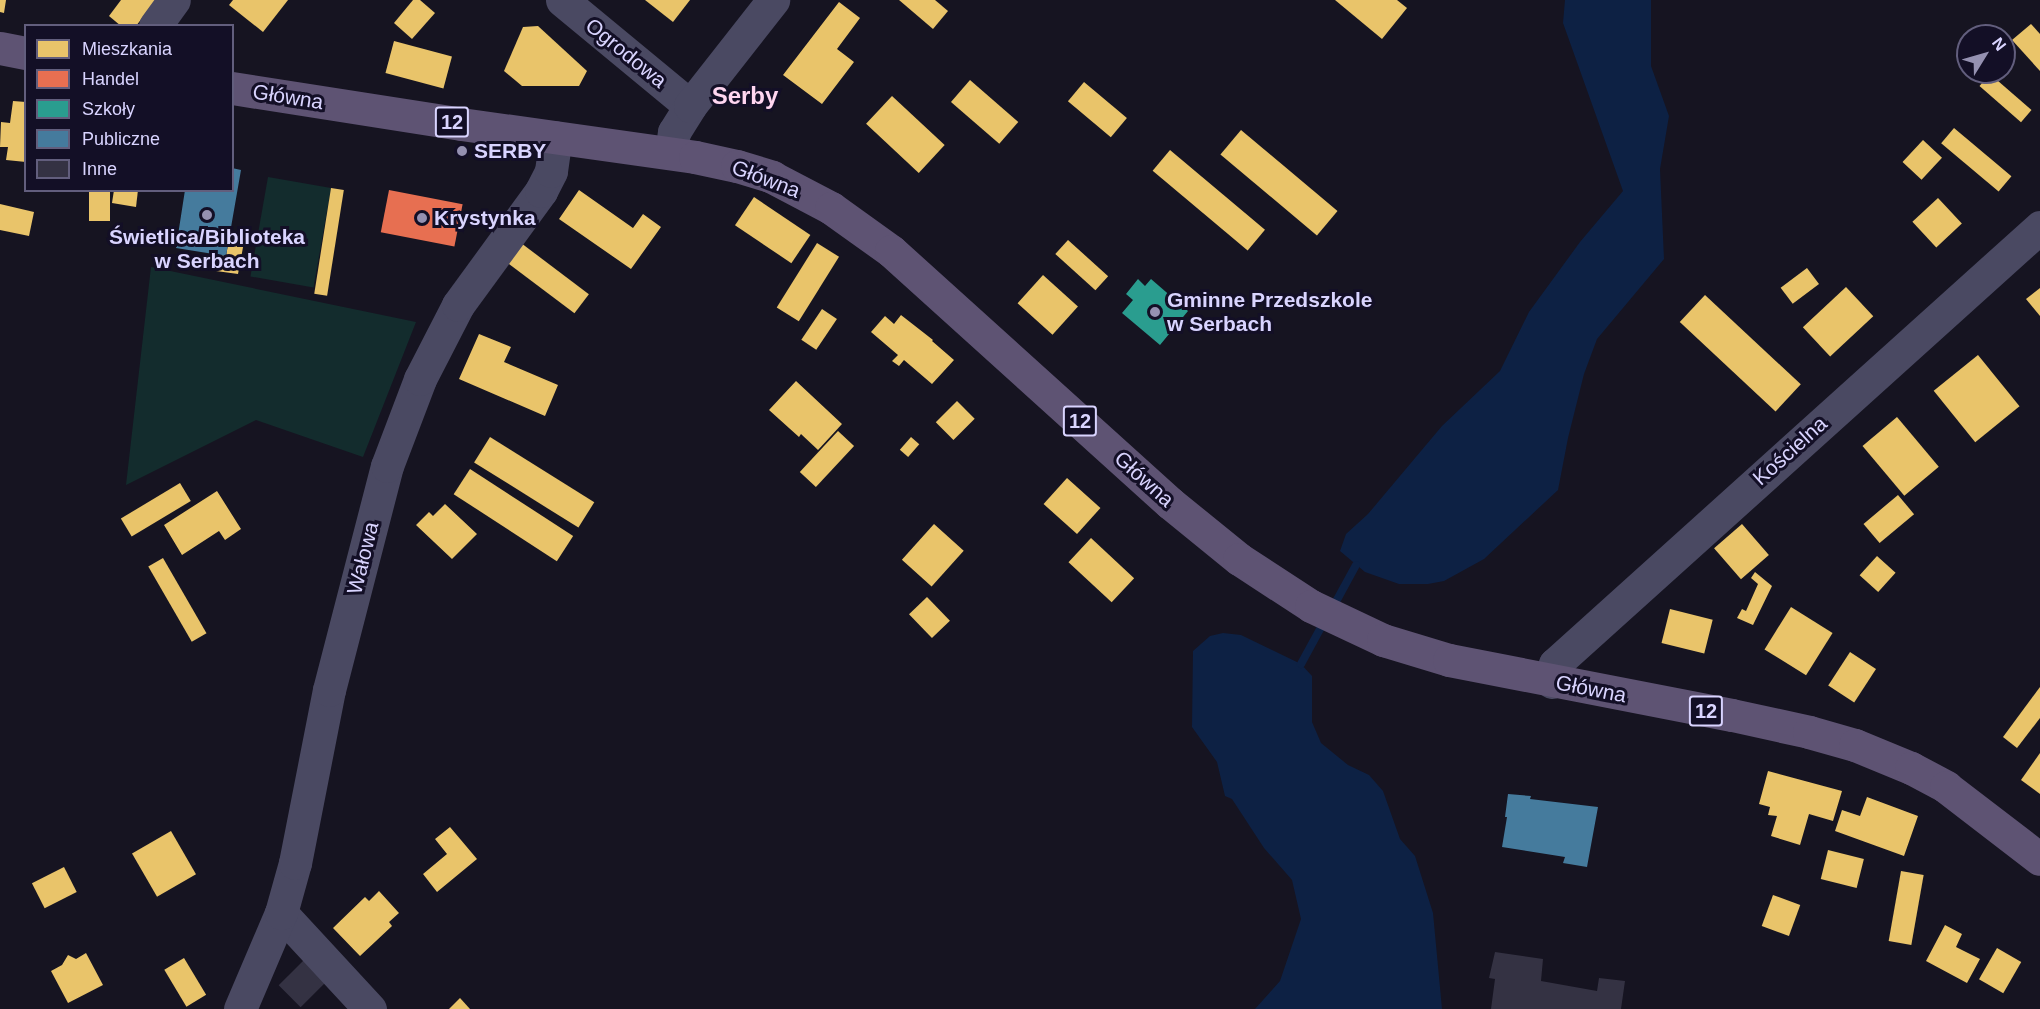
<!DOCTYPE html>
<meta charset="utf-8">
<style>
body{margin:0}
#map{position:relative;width:2040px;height:1009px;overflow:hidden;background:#161421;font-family:Helvetica,sans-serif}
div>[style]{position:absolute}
.green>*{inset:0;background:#132c2d;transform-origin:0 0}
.water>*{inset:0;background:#0d2144}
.homes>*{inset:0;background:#e9c46a;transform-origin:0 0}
.shops>*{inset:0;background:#e76f51;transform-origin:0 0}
.schools>*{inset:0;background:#2a9d8f}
.public>*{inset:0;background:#457b9d}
.stream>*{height:8px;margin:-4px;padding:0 4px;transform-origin:4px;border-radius:4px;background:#0d2144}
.building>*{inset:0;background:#343243;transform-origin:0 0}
.minor>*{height:33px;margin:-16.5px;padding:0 16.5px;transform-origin:16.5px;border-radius:16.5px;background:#4a4962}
.major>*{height:33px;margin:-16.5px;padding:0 16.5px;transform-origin:16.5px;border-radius:16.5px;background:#5e5373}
.dots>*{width:16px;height:16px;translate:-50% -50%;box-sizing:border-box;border:3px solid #130f26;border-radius:50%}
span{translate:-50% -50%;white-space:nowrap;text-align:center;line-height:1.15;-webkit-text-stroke:6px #130f26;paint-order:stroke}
.shield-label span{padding:2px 4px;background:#130f26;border:2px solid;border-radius:4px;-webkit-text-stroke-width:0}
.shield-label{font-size:20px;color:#d9d4ff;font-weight:700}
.street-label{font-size:21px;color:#d9d4ff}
.poi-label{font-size:21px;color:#d9d4ff;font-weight:700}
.left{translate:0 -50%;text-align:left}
.quarter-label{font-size:24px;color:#ffd6f0;font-weight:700}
.legend{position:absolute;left:24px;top:24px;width:210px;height:168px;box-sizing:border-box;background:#130f26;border:2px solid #625e7d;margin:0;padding:8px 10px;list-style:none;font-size:18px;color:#d9d4ff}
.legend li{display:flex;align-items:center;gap:12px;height:30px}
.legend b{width:30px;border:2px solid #625e7d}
.north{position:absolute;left:1956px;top:24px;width:60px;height:60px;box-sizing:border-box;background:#130f26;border:2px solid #625e7d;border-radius:50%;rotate:53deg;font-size:16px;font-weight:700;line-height:24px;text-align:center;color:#d9d4ff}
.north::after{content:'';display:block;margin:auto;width:21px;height:27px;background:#9591b1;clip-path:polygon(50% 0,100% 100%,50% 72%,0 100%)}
</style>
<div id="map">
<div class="green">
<i style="left:268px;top:177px;width:64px;height:101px;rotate:10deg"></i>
<i style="clip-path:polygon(151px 267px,416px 322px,363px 457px,256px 420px,126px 485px)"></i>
</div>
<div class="water">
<i style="clip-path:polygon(1565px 0,1651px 0,1651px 66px,1669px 116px,1660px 169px,1664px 259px,1597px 339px,1584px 374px,1568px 438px,1558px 490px,1484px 559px,1444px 581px,1428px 584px,1399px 584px,1365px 572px,1340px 551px,1346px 534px,1368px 514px,1442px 426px,1500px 371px,1529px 312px,1580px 242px,1623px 191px,1563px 23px)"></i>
<i style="clip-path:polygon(1223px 633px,1241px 635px,1301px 664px,1312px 676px,1312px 722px,1321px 743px,1348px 765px,1369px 775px,1383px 791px,1400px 839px,1415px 856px,1433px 913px,1442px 1009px,1255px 1009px,1280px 981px,1301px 919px,1292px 880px,1264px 848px,1232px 799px,1225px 796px,1217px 762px,1192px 727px,1193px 651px,1210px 636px)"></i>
</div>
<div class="homes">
<i style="clip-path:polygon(0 0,6px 0,4px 13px,0 12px)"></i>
<i style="clip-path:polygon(121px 0,156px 0,136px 26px,121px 26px,109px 16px)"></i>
<i style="clip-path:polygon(233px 0,288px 0,263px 32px,229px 5px)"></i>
<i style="clip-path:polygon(413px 0,420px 0,435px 13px,412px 39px,394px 23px)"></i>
<i style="clip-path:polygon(645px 0,690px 0,673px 22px)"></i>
<i style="clip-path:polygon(899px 0,935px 0,948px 11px,933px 29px)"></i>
<i style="clip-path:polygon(1335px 0,1397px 0,1407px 8px,1382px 39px)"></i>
<i style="clip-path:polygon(839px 2px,860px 18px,837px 49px,854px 62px,822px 104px,783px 75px)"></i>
<i style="clip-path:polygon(2031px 24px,2040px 34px,2040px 71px,2012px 40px)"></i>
<i style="clip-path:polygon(538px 26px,587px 71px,579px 86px,522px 86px,504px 71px,523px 27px)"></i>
<i style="left:394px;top:41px;width:60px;height:33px;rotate:15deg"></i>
<i style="left:1990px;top:74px;width:55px;height:16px;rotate:41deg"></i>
<i style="left:970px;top:80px;width:64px;height:29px;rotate:41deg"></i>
<i style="left:1084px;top:82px;width:56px;height:25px;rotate:40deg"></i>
<i style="left:892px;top:96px;width:72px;height:38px;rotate:43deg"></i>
<i style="clip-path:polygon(13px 101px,26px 102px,26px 162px,6px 160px,8px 147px,0 147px,1px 122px,10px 123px)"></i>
<i style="left:1954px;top:128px;width:75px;height:20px;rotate:40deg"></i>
<i style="left:1241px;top:130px;width:126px;height:32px;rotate:40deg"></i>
<i style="left:1923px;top:140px;width:26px;height:30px;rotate:43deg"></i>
<i style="left:1170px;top:150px;width:124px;height:27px;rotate:40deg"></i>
<i style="left:331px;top:188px;width:13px;height:107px;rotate:9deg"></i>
<i style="left:89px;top:190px;width:21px;height:31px"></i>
<i style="clip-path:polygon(114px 190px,138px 190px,136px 207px,112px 203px)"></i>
<i style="clip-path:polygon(579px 190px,633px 228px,643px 214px,661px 227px,631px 269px,559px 219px)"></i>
<i style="left:754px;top:197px;width:68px;height:34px;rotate:34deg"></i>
<i style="left:1938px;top:198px;width:35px;height:35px;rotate:47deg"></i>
<i style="clip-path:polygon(0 204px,34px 212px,29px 236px,0 230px)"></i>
<i style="clip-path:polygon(229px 239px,244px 242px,238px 274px,216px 271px,219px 255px,226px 256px)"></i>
<i style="left:1068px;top:240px;width:54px;height:19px;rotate:42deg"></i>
<i style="left:521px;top:243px;width:85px;height:24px;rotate:37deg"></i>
<i style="left:817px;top:243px;width:26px;height:76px;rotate:32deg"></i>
<i style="left:1807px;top:268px;width:20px;height:33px;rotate:53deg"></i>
<i style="left:1043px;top:275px;width:47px;height:38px;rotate:42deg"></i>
<i style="left:1846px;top:287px;width:40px;height:59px;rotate:47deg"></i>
<i style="clip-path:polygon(2040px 288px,2040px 316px,2026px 299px)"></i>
<i style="left:1705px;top:295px;width:131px;height:37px;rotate:43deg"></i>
<i style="left:822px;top:309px;width:18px;height:37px;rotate:34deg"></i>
<i style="clip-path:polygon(901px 315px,933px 340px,932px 341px,954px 360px,932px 384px,904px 360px,899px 366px,892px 361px,898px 355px,871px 332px,885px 316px,894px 324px)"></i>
<i style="clip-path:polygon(479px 334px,511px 347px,504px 362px,558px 385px,545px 416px,459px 379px)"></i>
<i style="left:1978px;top:355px;width:66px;height:57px;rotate:51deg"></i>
<i style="clip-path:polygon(796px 381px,842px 424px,818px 450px,801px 434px,799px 437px,769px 410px)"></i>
<i style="left:957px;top:401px;width:25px;height:30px;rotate:45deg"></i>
<i style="left:1897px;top:417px;width:65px;height:45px;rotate:50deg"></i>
<i style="left:838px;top:431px;width:22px;height:56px;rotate:43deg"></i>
<i style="left:490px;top:437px;width:123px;height:30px;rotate:32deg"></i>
<i style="left:911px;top:437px;width:11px;height:17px;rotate:41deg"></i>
<i style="left:470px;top:469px;width:123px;height:30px;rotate:33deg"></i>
<i style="left:1067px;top:478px;width:45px;height:35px;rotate:42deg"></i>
<i style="left:180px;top:483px;width:21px;height:69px;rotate:59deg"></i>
<i style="clip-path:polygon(217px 491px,241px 529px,225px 540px,219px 531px,182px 555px,164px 525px)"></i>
<i style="left:1898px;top:495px;width:25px;height:45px;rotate:50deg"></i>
<i style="clip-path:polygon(445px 504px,477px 534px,452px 559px,416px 525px,429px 512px,433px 516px)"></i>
<i style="left:934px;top:524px;width:40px;height:48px;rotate:42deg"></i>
<i style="left:1742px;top:524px;width:41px;height:37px;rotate:49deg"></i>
<i style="left:1091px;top:538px;width:59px;height:33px;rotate:43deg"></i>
<i style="left:1877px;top:556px;width:25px;height:26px;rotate:42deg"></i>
<i style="left:163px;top:558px;width:87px;height:17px;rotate:60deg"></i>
<i style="clip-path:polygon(1755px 572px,1772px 586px,1753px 625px,1737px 618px,1742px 609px,1746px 611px,1758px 584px,1751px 578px)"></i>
<i style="left:927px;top:597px;width:33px;height:25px;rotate:46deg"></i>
<i style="left:1791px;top:607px;width:49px;height:50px;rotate:32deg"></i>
<i style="left:1670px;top:609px;width:44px;height:35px;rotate:14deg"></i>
<i style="left:1850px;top:652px;width:31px;height:40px;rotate:33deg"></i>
<i style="clip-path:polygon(2040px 687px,2040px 718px,2017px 748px,2003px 737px)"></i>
<i style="clip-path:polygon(2040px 753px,2040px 794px,2021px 780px)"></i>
<i style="clip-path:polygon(1768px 771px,1842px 791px,1833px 821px,1809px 814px,1800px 845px,1771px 836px,1777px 816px,1768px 815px,1770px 807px,1759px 804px)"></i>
<i style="clip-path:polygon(1867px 797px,1918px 816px,1904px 856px,1835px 831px,1842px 810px,1860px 816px)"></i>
<i style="clip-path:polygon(450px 827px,477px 859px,437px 892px,423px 874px,447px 854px,435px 839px)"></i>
<i style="left:171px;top:831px;width:50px;height:45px;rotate:60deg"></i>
<i style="left:1828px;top:850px;width:37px;height:30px;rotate:14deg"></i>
<i style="left:64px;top:867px;width:28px;height:36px;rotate:63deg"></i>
<i style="left:1901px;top:871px;width:23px;height:71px;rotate:10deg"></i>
<i style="clip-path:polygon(379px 891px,399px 913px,389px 922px,392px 926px,360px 956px,333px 928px,365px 897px,369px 901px)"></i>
<i style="left:1773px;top:895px;width:29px;height:33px;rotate:20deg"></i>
<i style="clip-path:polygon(1945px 925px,1962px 934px,1956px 947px,1980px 959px,1967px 983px,1926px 961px)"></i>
<i style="left:1997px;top:948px;width:28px;height:36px;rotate:30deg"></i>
<i style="clip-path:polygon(86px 953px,103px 985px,68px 1003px,51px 971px,62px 965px,68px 955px,76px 959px)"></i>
<i style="left:184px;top:958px;width:43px;height:23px;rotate:59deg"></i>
<i style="clip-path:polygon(460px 998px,470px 1009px,449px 1009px)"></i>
</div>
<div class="shops">
<i style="left:389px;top:190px;width:75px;height:43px;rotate:11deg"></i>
</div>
<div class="schools">
<i style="clip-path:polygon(1138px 279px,1145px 286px,1151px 279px,1188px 311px,1160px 345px,1122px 313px,1133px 300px,1126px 294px)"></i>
</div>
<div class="public">
<i style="clip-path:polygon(232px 168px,241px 170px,226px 256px,176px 248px,185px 190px,232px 190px)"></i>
<i style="clip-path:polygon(1508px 794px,1531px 796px,1530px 799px,1598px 807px,1587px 867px,1563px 863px,1565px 857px,1502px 847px,1507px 817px,1505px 817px)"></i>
</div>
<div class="stream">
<i style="left:1332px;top:609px;width:50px;rotate:-61.4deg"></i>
<i style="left:1301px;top:664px;width:50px;rotate:-61.4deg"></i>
</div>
<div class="building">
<i style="clip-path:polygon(1495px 952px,1543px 959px,1541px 981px,1597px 991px,1599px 978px,1625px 981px,1621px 1009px,1491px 1009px,1495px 979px,1489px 978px)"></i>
<i style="left:307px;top:957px;width:31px;height:40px;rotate:45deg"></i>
</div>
<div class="minor">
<i style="left:562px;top:0;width:166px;rotate:39.6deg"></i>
<i style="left:155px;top:26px;width:32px;rotate:-54deg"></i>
<i style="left:671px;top:153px;width:21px;rotate:-82deg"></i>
<i style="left:674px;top:132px;width:31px;rotate:-58deg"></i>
<i style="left:690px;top:106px;width:135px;rotate:-51.9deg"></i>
<i style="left:1552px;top:682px;width:18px;rotate:-81deg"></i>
<i style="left:1555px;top:664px;width:653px;rotate:-42.02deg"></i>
<i style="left:281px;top:913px;width:131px;rotate:47.2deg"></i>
<i style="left:240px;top:1009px;width:104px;rotate:-66.9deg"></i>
<i style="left:281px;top:913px;width:52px;rotate:-74.4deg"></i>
<i style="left:295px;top:863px;width:176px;rotate:-78.9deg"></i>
<i style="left:329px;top:690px;width:231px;rotate:-75.5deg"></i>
<i style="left:387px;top:466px;width:93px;rotate:-69.2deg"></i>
<i style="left:420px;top:379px;width:83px;rotate:-62.8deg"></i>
<i style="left:458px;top:305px;width:141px;rotate:-53.9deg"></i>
<i style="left:541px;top:191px;width:22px;rotate:-63deg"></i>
<i style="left:551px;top:171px;width:34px;rotate:-82deg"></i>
</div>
<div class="major">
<i style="left:0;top:48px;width:26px;rotate:11deg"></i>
<i style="left:232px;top:88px;width:232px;rotate:8.9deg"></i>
<i style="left:461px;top:124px;width:236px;rotate:8deg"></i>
<i style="left:695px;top:157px;width:43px;rotate:12.1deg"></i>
<i style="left:737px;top:166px;width:37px;rotate:17deg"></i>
<i style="left:772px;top:177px;width:67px;rotate:27.7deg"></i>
<i style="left:831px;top:208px;width:74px;rotate:35.6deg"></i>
<i style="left:891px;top:251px;width:376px;rotate:42.1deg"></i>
<i style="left:1170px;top:503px;width:89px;rotate:39.1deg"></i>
<i style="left:1239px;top:559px;width:86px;rotate:33.1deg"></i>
<i style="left:1311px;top:606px;width:80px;rotate:25.3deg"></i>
<i style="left:1383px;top:640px;width:69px;rotate:16.9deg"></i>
<i style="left:1449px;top:660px;width:288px;rotate:11deg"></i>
<i style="left:1732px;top:715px;width:79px;rotate:12.4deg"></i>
<i style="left:1809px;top:732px;width:48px;rotate:15.8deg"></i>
<i style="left:1855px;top:745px;width:61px;rotate:22.3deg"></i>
<i style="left:1911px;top:768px;width:40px;rotate:28deg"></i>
<i style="left:1946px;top:787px;width:118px;rotate:37.5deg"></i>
</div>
<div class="dots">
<i style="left:462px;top:151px;background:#9591b1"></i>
<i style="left:207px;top:215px;background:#9591b1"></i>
<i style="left:422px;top:218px;background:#9591b1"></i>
<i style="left:1155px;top:312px;background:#9591b1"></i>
</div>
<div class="shield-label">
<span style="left:452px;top:122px">12</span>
<span style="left:1080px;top:421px">12</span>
<span style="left:1706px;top:711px">12</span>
</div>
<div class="street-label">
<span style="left:626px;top:53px;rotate:39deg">Ogrodowa</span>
<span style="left:288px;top:97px;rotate:9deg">Główna</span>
<span style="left:766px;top:179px;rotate:21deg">Główna</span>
<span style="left:1790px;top:451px;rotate:-42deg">Kościelna</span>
<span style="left:1144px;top:479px;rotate:42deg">Główna</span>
<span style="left:363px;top:558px;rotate:-76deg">Wałowa</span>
<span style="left:1591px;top:689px;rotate:11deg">Główna</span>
</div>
<div class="poi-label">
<span class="left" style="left:474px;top:151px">SERBY</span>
<span class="left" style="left:434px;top:218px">Krystynka</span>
<span style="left:207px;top:249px">Świetlica/Biblioteka<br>w Serbach</span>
<span class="left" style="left:1167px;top:312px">Gminne Przedszkole<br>w Serbach</span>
</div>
<div class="quarter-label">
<span style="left:745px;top:96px">Serby</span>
</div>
<ul class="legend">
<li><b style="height:16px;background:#e9c46a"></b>Mieszkania</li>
<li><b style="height:16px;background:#e76f51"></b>Handel</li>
<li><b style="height:16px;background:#2a9d8f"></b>Szkoły</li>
<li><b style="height:16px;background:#457b9d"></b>Publiczne</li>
<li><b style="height:16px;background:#343243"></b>Inne</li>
</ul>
<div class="north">N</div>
</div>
